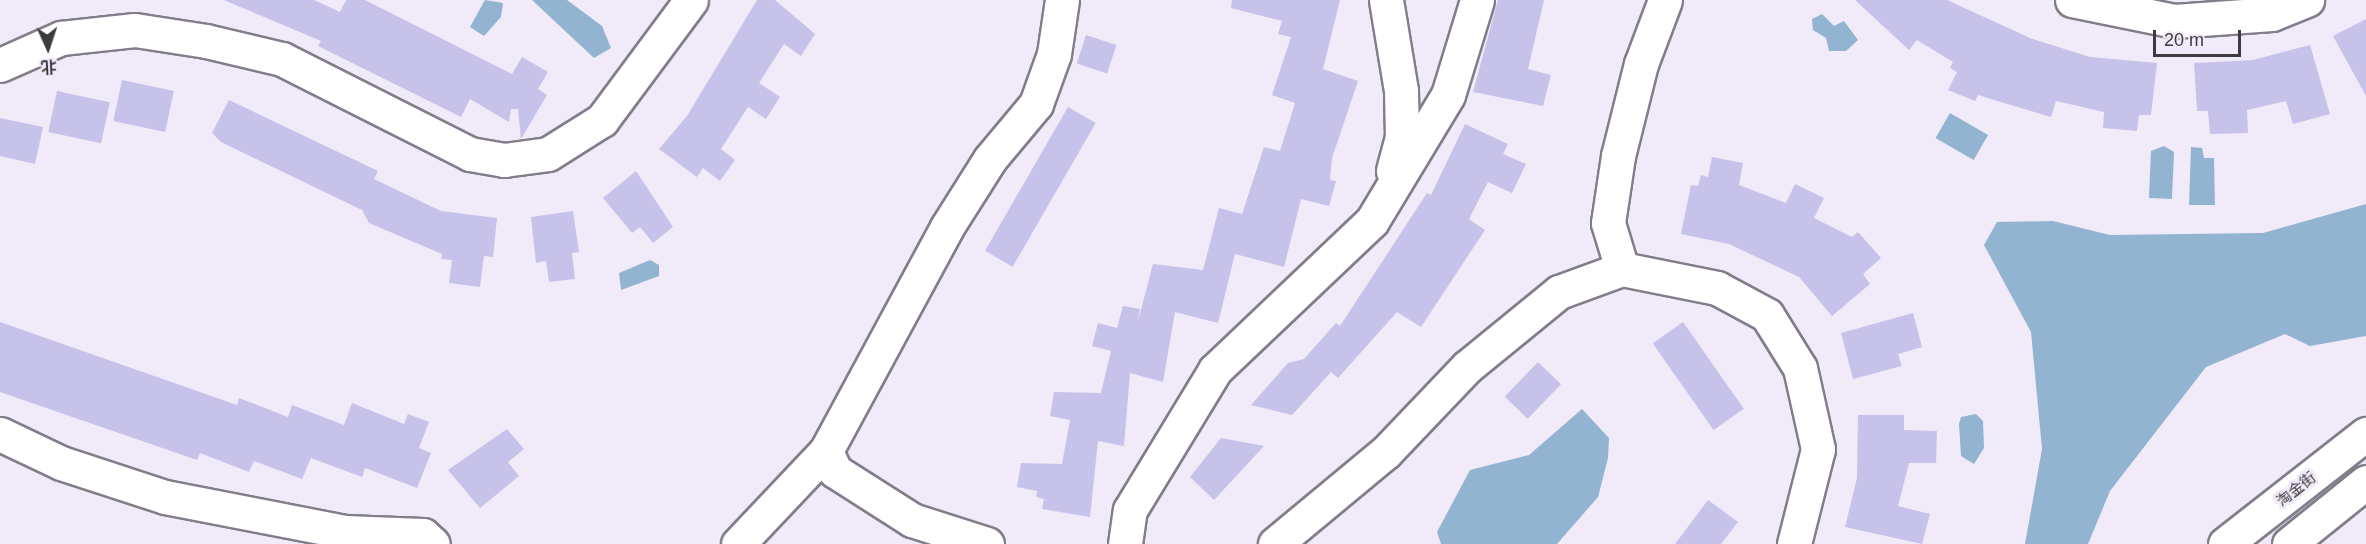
<!DOCTYPE html>
<meta charset="utf-8">
<style>
body{margin:0}
#map{position:relative;width:2366px;height:544px;overflow:hidden;background:#f0eaf9;font-family:Arial,"Noto Sans SC",sans-serif}
div>[style]{position:absolute}
.water>*{inset:0;background:#93b4d1;transform-origin:0 0}
.building>*{inset:0;background:#c7c2ea;transform-origin:0 0}
.roads{filter:drop-shadow(2px 0 #827d8a) drop-shadow(-2px 0 #827d8a) drop-shadow(0 2px #827d8a) drop-shadow(0 -2px #827d8a)}
.minor>*{height:33px;margin:-16.5px;padding:0 16.5px;transform-origin:16.5px;border-radius:16.5px;background:#fff}
span{translate:-50% -50%;white-space:nowrap;text-align:center;line-height:1.15;-webkit-text-stroke:6px #f0eaf9;paint-order:stroke}
.street-label{font-size:15px;color:#3d3b40}
.north{position:absolute;left:18px;top:18px;width:60px;height:60px;-webkit-text-stroke:4px #f0eaf9;paint-order:stroke;rotate:177deg;font-size:16px;font-weight:700;line-height:24px;text-align:center;color:#3d3b40}
.north::after{content:'';display:block;margin:auto;width:21px;height:27px;background:#3d3b40;clip-path:polygon(50% 0,100% 100%,50% 72%,0 100%)}
.scale{position:absolute;left:2153px;top:30px;width:88px;height:27px;box-sizing:border-box;border:3px solid #3d3b40;border-top:0;padding-left:8px;font-size:18px;line-height:21px;white-space:nowrap;color:#3d3b40;-webkit-text-stroke:4px #f0eaf9;paint-order:stroke}
</style>
<div id="map">
<div class="water">
<i style="clip-path:polygon(485px 0,503px 3px,501px 17px,484px 36px,470px 27px)"></i>
<i style="clip-path:polygon(532px 0,567px 0,602px 26px,611px 48px,594px 58px)"></i>
<i style="clip-path:polygon(1822px 14px,1834px 26px,1844px 21px,1858px 40px,1846px 51px,1829px 51px,1826px 38px,1813px 30px,1812px 19px)"></i>
<i style="left:1950px;top:113px;width:44px;height:29px;rotate:30deg"></i>
<i style="clip-path:polygon(2164px 146px,2174px 152px,2172px 199px,2149px 198px,2151px 151px)"></i>
<i style="clip-path:polygon(2191px 147px,2202px 148px,2204px 158px,2214px 158px,2215px 205px,2189px 205px)"></i>
<i style="clip-path:polygon(2366px 204px,2366px 336px,2310px 346px,2285px 334px,2206px 367px,2110px 491px,2088px 544px,2025px 544px,2042px 449px,2031px 332px,1984px 245px,1997px 222px,2053px 221px,2110px 235px,2263px 233px)"></i>
<i style="clip-path:polygon(650px 260px,659px 265px,659px 276px,621px 290px,619px 273px)"></i>
<i style="clip-path:polygon(1582px 409px,1609px 438px,1608px 458px,1598px 497px,1557px 544px,1441px 544px,1437px 532px,1470px 470px,1529px 455px)"></i>
<i style="clip-path:polygon(1976px 414px,1983px 421px,1984px 448px,1974px 464px,1961px 456px,1959px 424px,1961px 417px)"></i>
</div>
<div class="building">
<i style="clip-path:polygon(224px 0,314px 0,340px 12px,346px 0,365px 0,512px 74px,522px 57px,548px 72px,538px 89px,547px 95px,521px 139px,518px 109px,511px 109px,509px 122px,470px 99px,461px 117px,318px 46px,321px 41px)"></i>
<i style="clip-path:polygon(757px 0,775px 0,815px 34px,801px 56px,784px 44px,759px 83px,780px 97px,766px 119px,748px 107px,721px 149px,735px 160px,720px 181px,703px 168px,697px 177px,659px 149px,687px 116px)"></i>
<i style="clip-path:polygon(1232px 0,1340px 0,1323px 69px,1358px 81px,1332px 158px,1330px 180px,1336px 181px,1329px 206px,1301px 199px,1284px 267px,1235px 254px,1218px 323px,1175px 312px,1163px 382px,1130px 373px,1124px 446px,1098px 441px,1090px 517px,1042px 509px,1044px 499px,1036px 497px,1037px 491px,1017px 487px,1021px 463px,1062px 464px,1070px 420px,1050px 416px,1054px 392px,1101px 393px,1111px 351px,1092px 346px,1098px 323px,1117px 328px,1123px 306px,1140px 309px,1138px 321px,1153px 264px,1203px 270px,1219px 208px,1242px 214px,1264px 147px,1280px 151px,1295px 103px,1272px 95px,1291px 37px,1278px 34px,1282px 21px,1231px 8px)"></i>
<i style="clip-path:polygon(1498px 0,1544px 0,1528px 69px,1551px 75px,1543px 106px,1473px 92px)"></i>
<i style="clip-path:polygon(1855px 0,1947px 0,2030px 38px,2090px 57px,2157px 63px,2151px 115px,2139px 115px,2137px 131px,2103px 128px,2104px 112px,2056px 101px,2051px 117px,1978px 95px,1975px 101px,1948px 90px,1957px 72px,1950px 68px,1953px 62px,1917px 40px,1909px 50px)"></i>
<i style="clip-path:polygon(2366px 19px,2366px 96px,2333px 36px)"></i>
<i style="left:1086px;top:35px;width:32px;height:30px;rotate:18deg"></i>
<i style="clip-path:polygon(2310px 45px,2330px 114px,2293px 124px,2286px 101px,2247px 110px,2248px 133px,2210px 134px,2208px 111px,2197px 111px,2194px 63px,2253px 60px)"></i>
<i style="left:122px;top:80px;width:53px;height:42px;rotate:12deg"></i>
<i style="left:57px;top:91px;width:54px;height:42px;rotate:12deg"></i>
<i style="clip-path:polygon(229px 100px,378px 171px,374px 179px,441px 211px,497px 218px,493px 257px,484px 256px,480px 287px,449px 283px,452px 260px,441px 259px,442px 254px,369px 223px,362px 210px,221px 142px,212px 133px)"></i>
<i style="left:1068px;top:107px;width:32px;height:166px;rotate:30deg"></i>
<i style="clip-path:polygon(0 118px,43px 127px,35px 164px,0 156px)"></i>
<i style="clip-path:polygon(1465px 124px,1508px 144px,1503px 154px,1526px 164px,1512px 193px,1488px 182px,1469px 219px,1485px 230px,1421px 327px,1397px 312px,1338px 378px,1331px 372px,1292px 415px,1251px 405px,1288px 363px,1304px 359px,1336px 323px,1340px 326px,1427px 193px,1431px 195px)"></i>
<i style="clip-path:polygon(1712px 157px,1743px 163px,1739px 185px,1786px 203px,1795px 184px,1824px 198px,1814px 218px,1852px 237px,1858px 232px,1881px 258px,1863px 274px,1870px 284px,1832px 316px,1799px 277px,1729px 244px,1681px 234px,1691px 185px,1698px 186px,1701px 175px,1708px 177px)"></i>
<i style="clip-path:polygon(636px 171px,673px 227px,653px 243px,640px 227px,632px 233px,603px 198px)"></i>
<i style="clip-path:polygon(573px 211px,579px 252px,572px 253px,575px 279px,549px 282px,546px 261px,536px 263px,531px 217px)"></i>
<i style="clip-path:polygon(1913px 313px,1922px 347px,1898px 354px,1902px 366px,1853px 379px,1841px 333px)"></i>
<i style="clip-path:polygon(0 322px,237px 405px,239px 398px,288px 417px,292px 405px,344px 425px,352px 403px,404px 424px,408px 414px,429px 422px,419px 448px,431px 453px,417px 488px,365px 468px,362px 477px,311px 458px,302px 479px,254px 461px,249px 472px,200px 453px,197px 460px,0 392px)"></i>
<i style="left:1683px;top:322px;width:106px;height:37px;rotate:55deg"></i>
<i style="left:1538px;top:362px;width:32px;height:48px;rotate:44deg"></i>
<i style="clip-path:polygon(1858px 415px,1904px 415px,1904px 430px,1937px 431px,1936px 463px,1909px 463px,1898px 506px,1930px 514px,1922px 544px,1845px 527px,1857px 478px)"></i>
<i style="clip-path:polygon(507px 429px,524px 449px,508px 462px,519px 476px,480px 508px,448px 470px)"></i>
<i style="clip-path:polygon(1221px 438px,1264px 446px,1214px 500px,1190px 477px)"></i>
<i style="clip-path:polygon(1708px 500px,1738px 522px,1721px 544px,1675px 544px)"></i>
</div>
<div class="roads">
<div class="minor">
<i style="left:1386px;top:0;width:92px;rotate:80.6deg"></i>
<i style="left:1401px;top:91px;width:46px;rotate:88.8deg"></i>
<i style="left:1402px;top:137px;width:35px;rotate:105deg"></i>
<i style="left:2072px;top:0;width:104px;rotate:11.6deg"></i>
<i style="left:2174px;top:21px;width:98px;rotate:-4.1deg"></i>
<i style="left:2272px;top:14px;width:38px;rotate:-22deg"></i>
<i style="left:0;top:65px;width:67px;rotate:-23.9deg"></i>
<i style="left:61px;top:38px;width:74px;rotate:-6.2deg"></i>
<i style="left:135px;top:30px;width:72px;rotate:8.8deg"></i>
<i style="left:206px;top:41px;width:78px;rotate:13.3deg"></i>
<i style="left:282px;top:59px;width:211px;rotate:26.8deg"></i>
<i style="left:470px;top:154px;width:35px;rotate:10deg"></i>
<i style="left:504px;top:160px;width:44px;rotate:-7.8deg"></i>
<i style="left:548px;top:154px;width:64px;rotate:-32.2deg"></i>
<i style="left:602px;top:120px;width:149px;rotate:-53.4deg"></i>
<i style="left:1622px;top:269px;width:48px;rotate:-106.9deg"></i>
<i style="left:1608px;top:223px;width:68px;rotate:-81.5deg"></i>
<i style="left:1618px;top:156px;width:95px;rotate:-76deg"></i>
<i style="left:1641px;top:64px;width:68px;rotate:-69.4deg"></i>
<i style="left:0;top:434px;width:68px;rotate:25.4deg"></i>
<i style="left:61px;top:463px;width:109px;rotate:18.1deg"></i>
<i style="left:165px;top:497px;width:183px;rotate:11deg"></i>
<i style="left:345px;top:532px;width:78px;rotate:2.2deg"></i>
<i style="left:423px;top:535px;width:13px;rotate:42deg"></i>
<i style="left:738px;top:544px;width:128px;rotate:-46.6deg"></i>
<i style="left:987px;top:544px;width:79px;rotate:-162.3deg"></i>
<i style="left:912px;top:520px;width:91px;rotate:-147.5deg"></i>
<i style="left:835px;top:471px;width:22px;rotate:-114deg"></i>
<i style="left:826px;top:451px;width:255px;rotate:-61.6deg"></i>
<i style="left:947px;top:227px;width:80px;rotate:-57.7deg"></i>
<i style="left:990px;top:159px;width:72px;rotate:-50.1deg"></i>
<i style="left:1036px;top:104px;width:53px;rotate:-70.2deg"></i>
<i style="left:1054px;top:54px;width:55px;rotate:-81.6deg"></i>
<i style="left:1125px;top:544px;width:34px;rotate:-82deg"></i>
<i style="left:1130px;top:510px;width:164px;rotate:-58.7deg"></i>
<i style="left:1215px;top:370px;width:216px;rotate:-43.5deg"></i>
<i style="left:1372px;top:221px;width:147px;rotate:-58.9deg"></i>
<i style="left:1448px;top:95px;width:99px;rotate:-73deg"></i>
<i style="left:1275px;top:544px;width:144px;rotate:-39.7deg"></i>
<i style="left:1386px;top:452px;width:117px;rotate:-46.4deg"></i>
<i style="left:1467px;top:367px;width:119px;rotate:-39.2deg"></i>
<i style="left:1559px;top:292px;width:67px;rotate:-20.1deg"></i>
<i style="left:1622px;top:269px;width:97px;rotate:11.3deg"></i>
<i style="left:1717px;top:288px;width:57px;rotate:28.4deg"></i>
<i style="left:1767px;top:315px;width:62px;rotate:58.1deg"></i>
<i style="left:1800px;top:368px;width:83px;rotate:77.5deg"></i>
<i style="left:1818px;top:449px;width:98px;rotate:104.2deg"></i>
<i style="left:2225px;top:544px;width:179px;rotate:-38deg"></i>
<i style="left:2289px;top:544px;width:99px;rotate:-38.8deg"></i>
</div>
</div>
<div class="street-label">
<span style="left:2296px;top:489px;rotate:-38deg">淘金街</span>
</div>
<div class="north">北</div>
<div class="scale">20 m</div>
</div>
